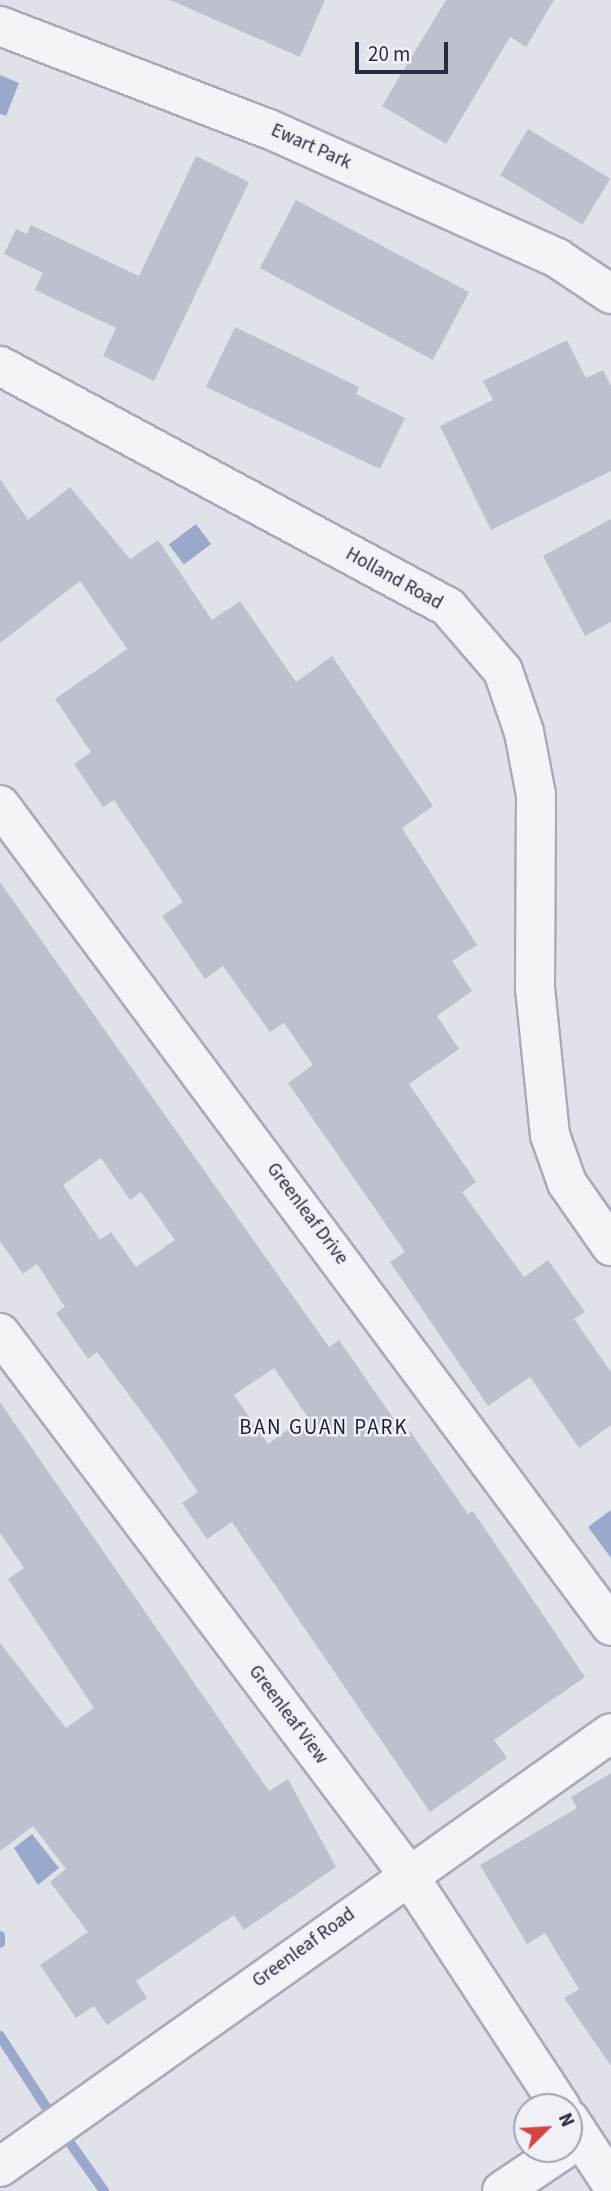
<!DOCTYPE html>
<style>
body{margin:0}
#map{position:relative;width:611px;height:2191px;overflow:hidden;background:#e0e2ea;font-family:"Source Sans 3",sans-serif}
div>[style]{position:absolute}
.water>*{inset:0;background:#99a8cb;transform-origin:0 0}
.stream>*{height:10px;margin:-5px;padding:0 5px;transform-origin:5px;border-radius:5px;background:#99a8cb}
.building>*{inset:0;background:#bdc0cd;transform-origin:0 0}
.roads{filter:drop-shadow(2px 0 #a9abb8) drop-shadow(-2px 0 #a9abb8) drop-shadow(0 2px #a9abb8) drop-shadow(0 -2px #a9abb8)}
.minor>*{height:38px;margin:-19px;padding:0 19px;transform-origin:19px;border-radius:19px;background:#f3f4f8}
span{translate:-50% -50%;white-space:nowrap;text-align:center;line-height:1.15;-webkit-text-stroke:5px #f0f1f7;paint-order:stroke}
.street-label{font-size:19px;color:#282c42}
.neighbourhood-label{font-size:21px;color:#1a1e33;letter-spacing:2px}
.north{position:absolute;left:513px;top:2093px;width:70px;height:70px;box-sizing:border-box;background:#f0f1f7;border:2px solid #a0a2af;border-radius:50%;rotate:66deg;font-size:19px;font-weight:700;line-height:28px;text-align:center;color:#282c42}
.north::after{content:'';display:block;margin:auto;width:24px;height:32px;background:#d4453f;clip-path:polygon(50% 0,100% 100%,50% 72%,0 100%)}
.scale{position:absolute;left:355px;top:42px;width:93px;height:32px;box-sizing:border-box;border:4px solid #282c42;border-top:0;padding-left:9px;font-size:21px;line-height:24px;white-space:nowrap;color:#282c42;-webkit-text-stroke:5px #f0f1f7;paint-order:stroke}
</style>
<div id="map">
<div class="water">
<i style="clip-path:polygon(0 75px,19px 83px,6px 116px,0 114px)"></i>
<i style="left:196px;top:524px;width:25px;height:34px;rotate:53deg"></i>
<i style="clip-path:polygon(611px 1510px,611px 1558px,588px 1527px)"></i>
<i style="clip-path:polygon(32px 1834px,59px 1868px,38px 1885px,14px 1848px)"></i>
</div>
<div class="stream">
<i style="left:0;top:1936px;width:7px;rotate:90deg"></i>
<i style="left:0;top:2036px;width:101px;rotate:57.1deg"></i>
<i style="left:63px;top:2133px;width:71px;rotate:54.7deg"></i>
</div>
<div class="building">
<i style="clip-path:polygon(170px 0,325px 0,300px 57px)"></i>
<i style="clip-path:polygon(446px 0,554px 0,526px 47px,510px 37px,446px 144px,382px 106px)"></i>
<i style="left:528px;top:129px;width:96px;height:54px;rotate:31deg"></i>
<i style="clip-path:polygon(196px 156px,249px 182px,154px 381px,103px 356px,116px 328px,35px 290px,43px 273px,4px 254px,16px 229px,27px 234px,31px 225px,139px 276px)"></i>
<i style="left:296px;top:200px;width:196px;height:77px;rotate:28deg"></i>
<i style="clip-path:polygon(235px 327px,359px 387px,356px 394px,405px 418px,380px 469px,206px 387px)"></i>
<i style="clip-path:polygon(567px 340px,586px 378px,603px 370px,611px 386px,611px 471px,491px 530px,440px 426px,493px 400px,483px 381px)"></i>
<i style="clip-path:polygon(0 479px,28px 520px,70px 487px,130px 559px,158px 540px,212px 620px,240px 601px,296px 682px,332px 656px,433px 806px,402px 828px,477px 945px,452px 961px,472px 991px,437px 1016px,459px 1049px,409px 1084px,476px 1182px,462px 1192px,524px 1277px,548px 1260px,585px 1312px,574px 1319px,611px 1372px,611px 1425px,579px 1448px,530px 1377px,488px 1406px,390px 1262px,405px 1252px,288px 1083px,313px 1065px,284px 1023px,270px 1032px,223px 966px,205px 979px,162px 916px,183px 902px,114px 800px,103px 807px,74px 764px,91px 752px,55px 699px,127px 649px,80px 581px,0 643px)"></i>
<i style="clip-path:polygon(611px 519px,611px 622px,585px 636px,543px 556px)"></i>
<i style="clip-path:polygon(evenodd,0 882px,329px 1347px,339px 1340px,405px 1435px,410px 1431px,468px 1514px,473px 1511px,585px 1677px,494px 1740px,507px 1758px,430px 1812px,232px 1522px,207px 1539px,182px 1503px,198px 1492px,160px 1437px,97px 1352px,88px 1359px,56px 1313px,65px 1307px,37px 1264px,23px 1274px,0 1241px,0 882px,101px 1158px,130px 1200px,141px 1192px,175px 1240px,136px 1267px,111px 1232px,100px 1240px,63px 1185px,101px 1158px,0 882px,274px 1368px,307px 1416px,268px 1444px,234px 1395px,274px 1368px)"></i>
<i style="clip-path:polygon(0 1402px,269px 1791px,288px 1779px,336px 1867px,244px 1930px,234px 1915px,136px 1981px,147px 1998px,107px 2025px,94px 2006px,76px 2018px,40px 1965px,88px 1932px,50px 1882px,66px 1869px,33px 1826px,0 1851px,0 1643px,66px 1728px,94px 1708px,8px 1579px,24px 1568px,0 1533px)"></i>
<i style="clip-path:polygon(611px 1773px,611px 2066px,564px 1998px,579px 1989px,545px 1933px,527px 1944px,480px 1865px,577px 1808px,571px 1797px)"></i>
</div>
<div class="roads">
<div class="minor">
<i style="left:0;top:26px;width:288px;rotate:21deg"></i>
<i style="left:269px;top:129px;width:316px;rotate:24.1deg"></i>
<i style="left:557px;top:258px;width:65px;rotate:33.7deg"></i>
<i style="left:0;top:366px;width:509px;rotate:28.28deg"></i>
<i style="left:448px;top:607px;width:84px;rotate:49.3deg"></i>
<i style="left:503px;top:671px;width:65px;rotate:71deg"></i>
<i style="left:524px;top:732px;width:64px;rotate:79.2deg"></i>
<i style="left:536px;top:795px;width:193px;rotate:90.3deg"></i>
<i style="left:535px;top:988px;width:148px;rotate:84.2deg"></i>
<i style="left:550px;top:1135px;width:51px;rotate:70.5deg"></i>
<i style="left:567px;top:1183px;width:77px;rotate:55.1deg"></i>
<i style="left:0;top:805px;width:1023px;rotate:53.34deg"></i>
<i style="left:0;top:1333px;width:676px;rotate:52.99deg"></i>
<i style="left:407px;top:1873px;width:280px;rotate:56.7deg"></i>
<i style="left:569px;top:2119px;width:77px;rotate:56.7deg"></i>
<i style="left:0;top:2167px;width:749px;rotate:-35.39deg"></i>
<i style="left:502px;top:2191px;width:75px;rotate:-34.1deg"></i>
</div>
</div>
<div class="street-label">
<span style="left:311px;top:147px;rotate:24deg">Ewart Park</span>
<span style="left:394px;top:579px;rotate:29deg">Holland Road</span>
<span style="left:307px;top:1214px;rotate:53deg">Greenleaf Drive</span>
<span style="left:288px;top:1715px;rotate:53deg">Greenleaf View</span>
<span style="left:304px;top:1948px;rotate:-36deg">Greenleaf Road</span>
</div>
<div class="neighbourhood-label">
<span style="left:324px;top:1427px">BAN GUAN PARK</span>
</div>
<div class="north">N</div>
<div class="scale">20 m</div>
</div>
